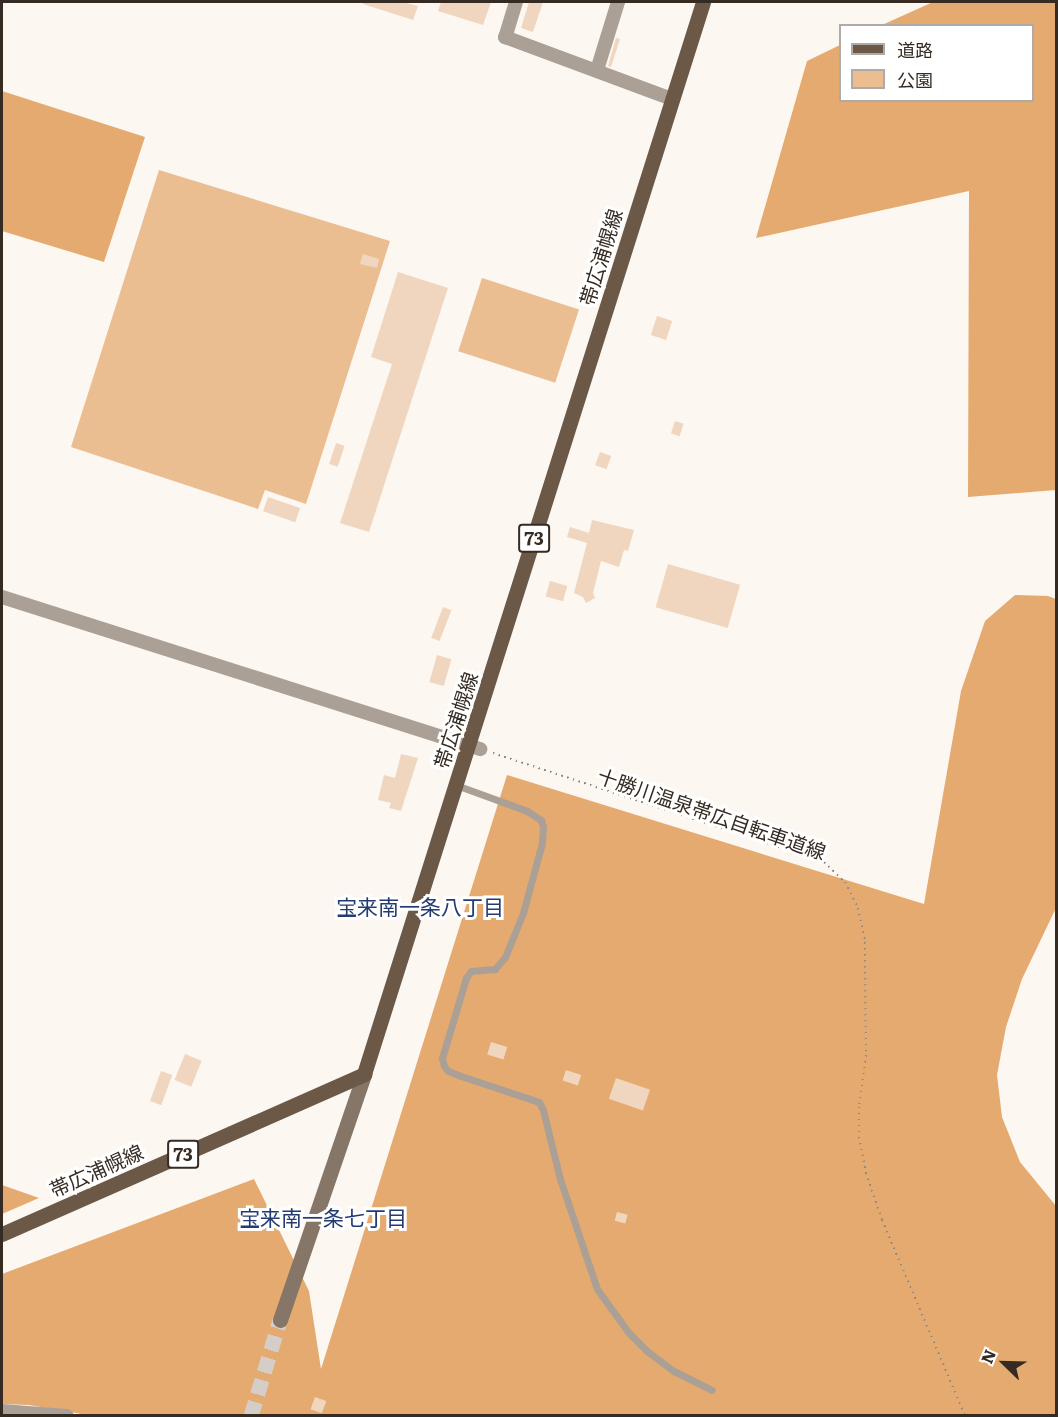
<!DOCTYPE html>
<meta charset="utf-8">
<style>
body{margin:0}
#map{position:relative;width:1058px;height:1417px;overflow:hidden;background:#fdf7f2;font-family:Literata,"Noto Sans JP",serif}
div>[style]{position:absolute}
.green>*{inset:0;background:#ebbe92;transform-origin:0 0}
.forest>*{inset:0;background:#e5aa6f}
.building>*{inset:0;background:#f0d6be;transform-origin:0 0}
.secondary-tunnel>*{height:15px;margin-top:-7.5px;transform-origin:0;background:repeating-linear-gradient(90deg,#d5cec8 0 15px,transparent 0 23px)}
.path>*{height:2px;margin-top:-1px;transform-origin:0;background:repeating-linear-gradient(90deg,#908881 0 1.5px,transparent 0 6px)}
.service>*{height:7px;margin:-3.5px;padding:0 3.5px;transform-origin:3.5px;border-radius:3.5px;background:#aba096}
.minor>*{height:14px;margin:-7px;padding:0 7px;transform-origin:7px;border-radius:7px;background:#aba096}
.secondary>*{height:15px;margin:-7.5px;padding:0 7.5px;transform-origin:7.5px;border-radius:7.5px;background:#867667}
.primary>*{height:15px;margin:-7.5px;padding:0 7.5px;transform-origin:7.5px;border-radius:7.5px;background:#6b5847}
span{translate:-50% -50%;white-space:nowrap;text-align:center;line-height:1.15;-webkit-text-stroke:6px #fff;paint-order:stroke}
.shield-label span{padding:2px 4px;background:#fff;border:2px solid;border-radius:4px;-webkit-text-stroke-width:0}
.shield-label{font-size:18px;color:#352b22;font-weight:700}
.street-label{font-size:20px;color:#352b22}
.neighbourhood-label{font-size:21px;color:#243a72}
.frame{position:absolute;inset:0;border:3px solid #352b22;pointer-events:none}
.legend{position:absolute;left:839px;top:24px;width:195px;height:78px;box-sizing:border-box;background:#fff;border:2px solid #aeaaa7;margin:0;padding:8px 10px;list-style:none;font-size:18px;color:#352b22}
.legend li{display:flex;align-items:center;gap:12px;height:30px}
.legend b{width:30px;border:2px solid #aeaaa7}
.north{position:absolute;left:974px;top:1333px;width:60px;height:60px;-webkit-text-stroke:4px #fff;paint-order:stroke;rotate:293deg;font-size:16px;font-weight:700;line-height:24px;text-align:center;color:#352b22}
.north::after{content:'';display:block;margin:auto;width:21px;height:27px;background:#352b22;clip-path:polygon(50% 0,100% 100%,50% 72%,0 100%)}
</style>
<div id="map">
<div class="green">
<i style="clip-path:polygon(159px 170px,390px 241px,306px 504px,265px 490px,258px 509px,71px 447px)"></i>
<i style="left:482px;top:278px;width:102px;height:77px;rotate:18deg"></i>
</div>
<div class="forest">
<i style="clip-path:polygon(933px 2px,1056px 2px,1056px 490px,968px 497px,969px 191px,756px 238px,807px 61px,840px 45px,840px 100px,1032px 100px,1032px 26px,882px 25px)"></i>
<i style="clip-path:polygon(2px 91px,145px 137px,104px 262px,2px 231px)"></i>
<i style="clip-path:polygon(1015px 595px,1048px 596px,1056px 599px,1056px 908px,1022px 979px,1006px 1027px,997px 1075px,1002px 1117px,1020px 1162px,1056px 1206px,1056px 1415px,93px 1416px,29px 1405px,2px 1404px,2px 1274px,254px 1179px,309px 1291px,321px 1369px,507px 775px,924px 904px,961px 691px,985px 621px)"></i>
<i style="clip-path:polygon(2px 1185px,39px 1198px,2px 1214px)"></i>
</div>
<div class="building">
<i style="clip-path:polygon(363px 2px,403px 2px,418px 6px,413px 20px,363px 4px)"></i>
<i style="clip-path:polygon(441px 2px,491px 2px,483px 25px,438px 11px)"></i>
<i style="clip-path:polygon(529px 2px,543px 2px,533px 32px,521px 28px)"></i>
<i style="clip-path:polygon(616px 38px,620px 39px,611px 67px,608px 66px)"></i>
<i style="clip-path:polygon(363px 254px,379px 259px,377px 268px,360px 264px)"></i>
<i style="clip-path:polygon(398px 272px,448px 288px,369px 532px,340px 523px,392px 364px,371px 357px)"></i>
<i style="left:657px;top:316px;width:16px;height:20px;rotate:18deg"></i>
<i style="left:675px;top:421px;width:9px;height:13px;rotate:18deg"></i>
<i style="left:336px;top:443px;width:9px;height:22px;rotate:18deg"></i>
<i style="left:600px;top:452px;width:12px;height:14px;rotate:20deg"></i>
<i style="left:268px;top:497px;width:34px;height:15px;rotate:19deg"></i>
<i style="clip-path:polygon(592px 520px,634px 530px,628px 551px,624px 550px,619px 567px,601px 561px,593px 593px,595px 598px,586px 603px,583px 597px,574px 593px,587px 543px,567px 537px,570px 527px,589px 533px)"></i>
<i style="left:668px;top:564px;width:75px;height:45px;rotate:16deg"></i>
<i style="left:550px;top:581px;width:18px;height:16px;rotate:16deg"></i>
<i style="left:443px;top:607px;width:9px;height:33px;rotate:21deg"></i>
<i style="left:437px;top:655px;width:15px;height:28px;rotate:16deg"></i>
<i style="clip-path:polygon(401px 754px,418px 758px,401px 811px,389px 808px,391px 803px,378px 800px,384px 775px,395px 778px)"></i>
<i style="left:491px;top:1042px;width:17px;height:13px;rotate:17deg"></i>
<i style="left:185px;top:1054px;width:18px;height:28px;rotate:22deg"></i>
<i style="left:566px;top:1070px;width:16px;height:11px;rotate:18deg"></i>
<i style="left:161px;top:1071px;width:12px;height:32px;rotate:20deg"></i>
<i style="left:616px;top:1078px;width:36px;height:22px;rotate:19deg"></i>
<i style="left:617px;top:1212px;width:11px;height:9px;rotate:15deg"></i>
<i style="left:315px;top:1397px;width:12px;height:13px;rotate:20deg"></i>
</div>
<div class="secondary-tunnel">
<i style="left:251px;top:1416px;width:100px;rotate:-73.2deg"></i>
</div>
<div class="path">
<i style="left:493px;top:753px;width:348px;rotate:18.2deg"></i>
<i style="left:824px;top:862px;width:29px;rotate:44deg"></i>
<i style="left:845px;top:882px;width:29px;rotate:63deg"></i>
<i style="left:858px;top:908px;width:35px;rotate:78deg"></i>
<i style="left:865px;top:942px;width:113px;rotate:89.5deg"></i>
<i style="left:866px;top:1055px;width:52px;rotate:97.7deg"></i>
<i style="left:859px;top:1107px;width:30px;rotate:90deg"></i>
<i style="left:859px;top:1137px;width:37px;rotate:79deg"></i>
<i style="left:866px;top:1173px;width:50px;rotate:71.2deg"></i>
<i style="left:882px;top:1220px;width:213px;rotate:67deg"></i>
</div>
<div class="service">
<i style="left:456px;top:785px;width:76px;rotate:20.1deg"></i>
<i style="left:527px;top:811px;width:17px;rotate:33deg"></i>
<i style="left:541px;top:820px;width:7px;rotate:74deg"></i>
<i style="left:543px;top:827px;width:16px;rotate:94deg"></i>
<i style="left:542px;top:843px;width:73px;rotate:105.2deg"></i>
<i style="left:523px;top:913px;width:48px;rotate:112.2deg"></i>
<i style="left:505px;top:957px;width:16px;rotate:130deg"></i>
<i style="left:495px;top:969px;width:24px;rotate:175deg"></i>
<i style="left:471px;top:971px;width:9px;rotate:126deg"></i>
<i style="left:466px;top:978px;width:84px;rotate:106.7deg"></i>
<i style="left:442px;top:1058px;width:8px;rotate:76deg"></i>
<i style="left:444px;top:1066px;width:6px;rotate:51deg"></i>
<i style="left:448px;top:1071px;width:14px;rotate:21deg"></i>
<i style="left:461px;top:1076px;width:82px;rotate:18.4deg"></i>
<i style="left:539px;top:1102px;width:9px;rotate:63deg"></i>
<i style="left:543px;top:1110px;width:71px;rotate:76.2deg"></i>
<i style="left:560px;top:1179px;width:116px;rotate:71.4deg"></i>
<i style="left:597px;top:1289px;width:54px;rotate:54deg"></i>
<i style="left:629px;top:1333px;width:25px;rotate:45deg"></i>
<i style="left:647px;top:1351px;width:34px;rotate:37deg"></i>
<i style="left:674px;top:1371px;width:42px;rotate:26.6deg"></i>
</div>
<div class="minor">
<i style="left:516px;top:2px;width:37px;rotate:107deg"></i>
<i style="left:505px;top:37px;width:178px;rotate:20.4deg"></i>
<i style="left:597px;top:70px;width:71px;rotate:-72.8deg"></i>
<i style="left:2px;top:597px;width:502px;rotate:17.64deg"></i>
<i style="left:2px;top:1411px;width:65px;rotate:4.4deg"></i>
</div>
<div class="secondary">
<i style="left:280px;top:1320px;width:260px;rotate:-71.1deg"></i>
</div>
<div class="primary">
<i style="left:2px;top:1234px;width:396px;rotate:-23.8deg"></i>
<i style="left:364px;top:1074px;width:1124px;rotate:-72.45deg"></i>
</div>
<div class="shield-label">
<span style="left:534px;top:538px">73</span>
<span style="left:183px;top:1154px">73</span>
</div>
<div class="street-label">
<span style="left:600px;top:257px;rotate:-73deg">帯広浦幌線</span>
<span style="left:455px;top:720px;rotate:-72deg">帯広浦幌線</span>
<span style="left:712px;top:813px;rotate:19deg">十勝川温泉帯広自転車道線</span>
<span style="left:96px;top:1170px;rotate:-24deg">帯広浦幌線</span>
</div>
<div class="neighbourhood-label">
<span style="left:420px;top:906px">宝来南一条八丁目</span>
<span style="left:323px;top:1217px">宝来南一条七丁目</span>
</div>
<div class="frame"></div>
<ul class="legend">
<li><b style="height:8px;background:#6b5847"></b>道路</li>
<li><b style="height:16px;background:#ebbe92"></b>公園</li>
</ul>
<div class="north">N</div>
</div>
